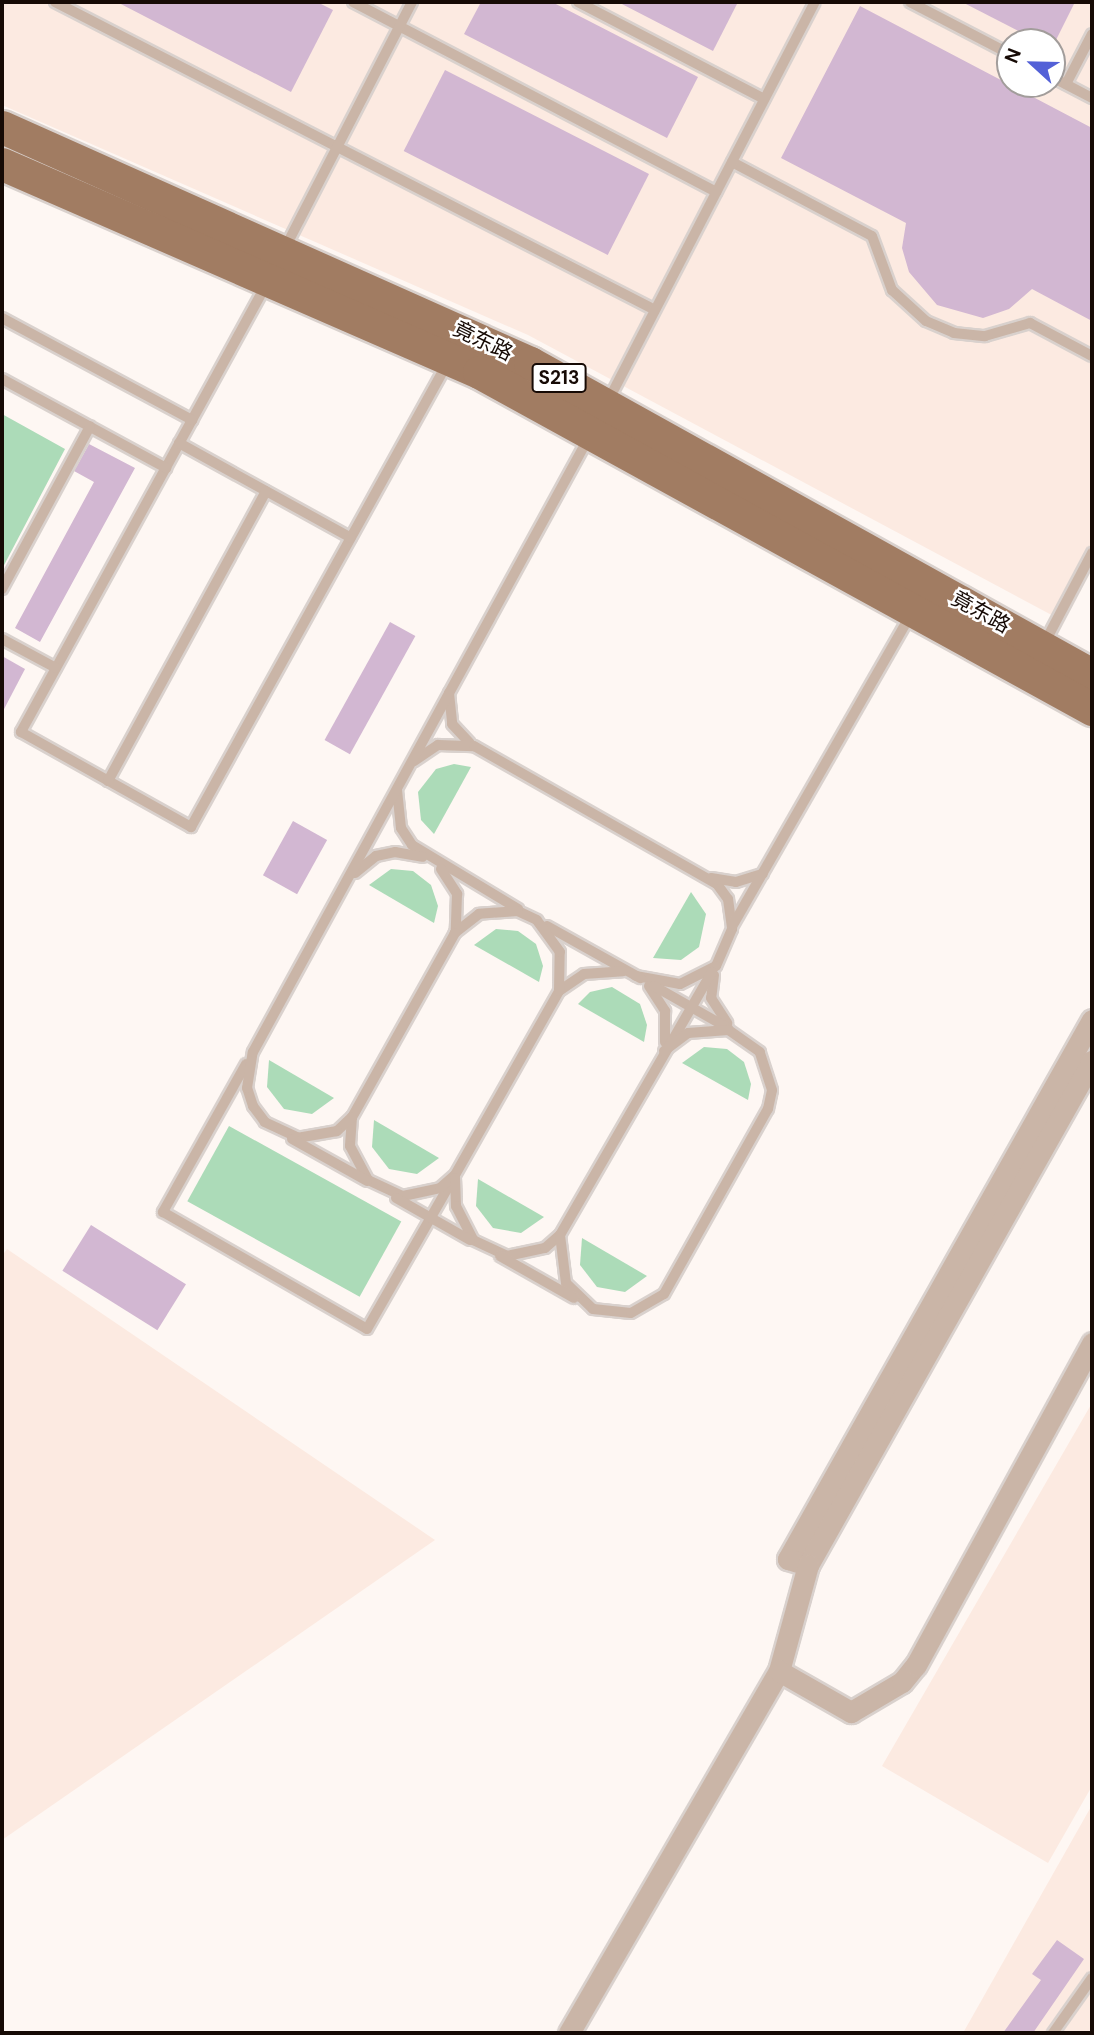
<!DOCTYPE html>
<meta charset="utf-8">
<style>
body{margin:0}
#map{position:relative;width:1094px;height:2035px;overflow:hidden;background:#fef7f3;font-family:"DM Sans","Noto Sans SC",sans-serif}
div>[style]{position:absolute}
.built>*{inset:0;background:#fceae1}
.green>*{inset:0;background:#acdbb8;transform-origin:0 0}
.building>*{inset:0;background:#d2b7d2;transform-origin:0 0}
.roads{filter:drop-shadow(2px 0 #d9d1cd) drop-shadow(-2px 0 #d9d1cd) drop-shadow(0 2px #d9d1cd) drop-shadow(0 -2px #d9d1cd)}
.lane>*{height:10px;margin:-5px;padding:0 5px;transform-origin:5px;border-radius:5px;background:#cab5a7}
.street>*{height:21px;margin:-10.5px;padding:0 10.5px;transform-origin:10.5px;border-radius:10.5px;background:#cab5a7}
.primary>*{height:33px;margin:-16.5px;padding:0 16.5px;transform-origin:16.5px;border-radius:16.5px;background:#a17c62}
span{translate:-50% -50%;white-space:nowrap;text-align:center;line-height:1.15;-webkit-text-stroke:5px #fff;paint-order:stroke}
.shield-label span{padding:2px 5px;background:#fff;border:2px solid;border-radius:5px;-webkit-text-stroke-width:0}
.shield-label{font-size:19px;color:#160a05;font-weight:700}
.street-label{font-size:21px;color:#160a05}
.frame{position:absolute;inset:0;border:4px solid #160a05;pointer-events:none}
.north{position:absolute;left:996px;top:28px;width:70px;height:70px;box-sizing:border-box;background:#fff;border:2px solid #a29d9b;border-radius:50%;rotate:292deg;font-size:19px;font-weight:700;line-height:28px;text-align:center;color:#160a05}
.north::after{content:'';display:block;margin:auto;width:24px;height:32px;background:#5461d7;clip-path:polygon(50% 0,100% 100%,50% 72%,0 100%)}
</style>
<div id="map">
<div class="built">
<i style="clip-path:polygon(evenodd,2px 2px,1092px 2px,1092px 560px,1061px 620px,528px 335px,2px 105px,2px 2px,1010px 42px,1052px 42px,1052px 84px,1010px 84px,1010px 42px)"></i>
<i style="clip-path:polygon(7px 1249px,435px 1540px,2px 1840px,2px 1256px)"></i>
<i style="clip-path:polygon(1092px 1403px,1092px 1786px,1048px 1863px,882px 1766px)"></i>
<i style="clip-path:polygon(1092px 1805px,1092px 2033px,963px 2033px)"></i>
</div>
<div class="green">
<i style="clip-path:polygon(2px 414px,65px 449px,2px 569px)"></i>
<i style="clip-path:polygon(454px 764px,471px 767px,434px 834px,421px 820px,418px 792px,436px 769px)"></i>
<i style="clip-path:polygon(391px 869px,413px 871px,431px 885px,438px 906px,434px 923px,369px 885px)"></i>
<i style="clip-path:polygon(691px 892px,706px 914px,699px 947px,681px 960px,653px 958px)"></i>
<i style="clip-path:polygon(496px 929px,518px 931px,536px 944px,543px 966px,539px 982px,474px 945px)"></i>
<i style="clip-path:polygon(612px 987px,640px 1004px,647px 1025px,644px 1042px,578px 1004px,590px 992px)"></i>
<i style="clip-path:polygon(704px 1047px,727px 1049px,744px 1062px,751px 1084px,748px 1100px,682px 1063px)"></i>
<i style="clip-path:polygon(269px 1060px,334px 1098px,312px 1114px,284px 1109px,267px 1087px)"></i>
<i style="clip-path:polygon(374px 1120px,439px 1158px,417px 1174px,389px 1169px,372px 1147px)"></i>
<i style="left:229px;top:1126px;width:197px;height:86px;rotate:29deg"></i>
<i style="clip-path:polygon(478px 1179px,544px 1217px,521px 1233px,493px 1228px,476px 1206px)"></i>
<i style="clip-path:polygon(582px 1238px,647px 1276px,625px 1292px,597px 1287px,580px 1265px)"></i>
</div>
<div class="building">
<i style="clip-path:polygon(117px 2px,317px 2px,333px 10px,291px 92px)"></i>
<i style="clip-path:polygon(481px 2px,552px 2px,698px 77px,667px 138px,464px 34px)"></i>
<i style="clip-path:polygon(618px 2px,738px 2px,713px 51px)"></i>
<i style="clip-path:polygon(962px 2px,1075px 2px,1055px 42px,1040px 42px)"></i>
<i style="clip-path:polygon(860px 6px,1092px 128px,1092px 321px,1032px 289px,1009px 309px,983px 318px,937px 305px,909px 272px,902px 248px,906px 223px,781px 158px)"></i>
<i style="left:445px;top:70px;width:229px;height:91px;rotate:27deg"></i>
<i style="clip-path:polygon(89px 444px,135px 468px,40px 642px,15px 628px,94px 482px,74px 471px)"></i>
<i style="left:390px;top:622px;width:29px;height:135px;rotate:29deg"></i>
<i style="clip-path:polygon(2px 656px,25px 669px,2px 713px)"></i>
<i style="left:293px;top:821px;width:39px;height:62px;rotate:29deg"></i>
<i style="left:91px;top:1225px;width:112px;height:54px;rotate:32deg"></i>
<i style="clip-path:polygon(1057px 1940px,1084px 1959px,1033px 2033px,1003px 2033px,1041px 1980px,1032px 1974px)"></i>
</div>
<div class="roads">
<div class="lane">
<i style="left:55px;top:2px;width:674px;rotate:27.17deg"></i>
<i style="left:353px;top:2px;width:410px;rotate:27.6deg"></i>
<i style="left:578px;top:2px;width:210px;rotate:27.5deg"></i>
<i style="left:910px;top:2px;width:113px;rotate:27.5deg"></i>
<i style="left:1052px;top:77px;width:45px;rotate:27.7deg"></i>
<i style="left:1066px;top:84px;width:56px;rotate:-62.5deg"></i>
<i style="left:732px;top:162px;width:158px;rotate:27.9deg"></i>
<i style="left:872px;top:236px;width:58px;rotate:69.7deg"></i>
<i style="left:892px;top:290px;width:46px;rotate:42.4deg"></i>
<i style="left:926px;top:321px;width:30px;rotate:23deg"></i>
<i style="left:954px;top:333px;width:31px;rotate:6deg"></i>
<i style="left:985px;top:336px;width:47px;rotate:-16.1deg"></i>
<i style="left:1030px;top:323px;width:70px;rotate:28deg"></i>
<i style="left:285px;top:248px;width:277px;rotate:-62.7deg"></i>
<i style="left:266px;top:285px;width:510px;rotate:118.73deg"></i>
<i style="left:21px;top:732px;width:195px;rotate:29.2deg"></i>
<i style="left:191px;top:827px;width:531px;rotate:-61.07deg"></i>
<i style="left:2px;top:318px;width:216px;rotate:28.2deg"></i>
<i style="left:2px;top:379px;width:187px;rotate:28.5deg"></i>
<i style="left:608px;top:401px;width:449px;rotate:-62.6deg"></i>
<i style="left:179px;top:443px;width:196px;rotate:28.9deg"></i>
<i style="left:2px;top:589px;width:185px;rotate:-61.6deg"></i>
<i style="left:2px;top:639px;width:61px;rotate:28.2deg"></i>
<i style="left:1044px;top:644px;width:103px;rotate:-62.2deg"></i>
<i style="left:449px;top:693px;width:31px;rotate:84deg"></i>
<i style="left:452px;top:724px;width:26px;rotate:47deg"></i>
<i style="left:414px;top:761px;width:29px;rotate:-34deg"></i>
<i style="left:438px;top:745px;width:36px;rotate:2deg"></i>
<i style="left:474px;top:746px;width:279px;rotate:29.6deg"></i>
<i style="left:717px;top:884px;width:19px;rotate:54deg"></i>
<i style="left:728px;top:899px;width:30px;rotate:82deg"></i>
<i style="left:732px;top:929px;width:40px;rotate:113.4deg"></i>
<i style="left:716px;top:966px;width:40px;rotate:153.4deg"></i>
<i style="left:680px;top:984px;width:45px;rotate:-169.7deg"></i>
<i style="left:108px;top:781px;width:330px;rotate:-61.4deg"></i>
<i style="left:397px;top:790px;width:38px;rotate:84deg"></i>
<i style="left:401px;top:828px;width:20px;rotate:57deg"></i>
<i style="left:412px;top:845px;width:124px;rotate:31.1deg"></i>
<i style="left:441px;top:869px;width:30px;rotate:57deg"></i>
<i style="left:457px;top:894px;width:38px;rotate:92deg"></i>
<i style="left:355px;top:873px;width:27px;rotate:-39deg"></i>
<i style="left:376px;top:856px;width:19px;rotate:-12deg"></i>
<i style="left:395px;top:852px;width:28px;rotate:10deg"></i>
<i style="left:711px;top:878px;width:25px;rotate:9deg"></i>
<i style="left:736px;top:882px;width:28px;rotate:-17deg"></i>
<i style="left:733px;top:925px;width:358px;rotate:-60.2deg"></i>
<i style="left:547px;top:926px;width:107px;rotate:29.2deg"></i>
<i style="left:714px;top:975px;width:23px;rotate:97deg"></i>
<i style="left:711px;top:998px;width:30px;rotate:57deg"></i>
<i style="left:649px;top:986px;width:30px;rotate:57deg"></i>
<i style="left:665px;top:1011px;width:31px;rotate:90deg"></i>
<i style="left:654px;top:986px;width:85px;rotate:29.6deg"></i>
<i style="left:559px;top:991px;width:30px;rotate:-34deg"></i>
<i style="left:584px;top:974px;width:39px;rotate:-4deg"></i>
<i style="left:246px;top:1064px;width:170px;rotate:119.3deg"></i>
<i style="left:163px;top:1212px;width:235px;rotate:29.8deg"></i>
<i style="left:367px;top:1329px;width:167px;rotate:-60.2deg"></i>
<i style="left:352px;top:1117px;width:29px;rotate:94deg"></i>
<i style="left:350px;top:1146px;width:38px;rotate:62deg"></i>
<i style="left:368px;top:1180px;width:38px;rotate:25deg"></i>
<i style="left:403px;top:1196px;width:38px;rotate:-12deg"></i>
<i style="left:440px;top:1188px;width:20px;rotate:-41deg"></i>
<i style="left:455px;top:1175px;width:211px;rotate:-60.5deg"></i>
<i style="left:559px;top:991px;width:39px;rotate:-89deg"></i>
<i style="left:560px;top:952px;width:39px;rotate:-126deg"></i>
<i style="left:537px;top:920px;width:21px;rotate:-155deg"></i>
<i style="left:518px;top:911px;width:39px;rotate:176deg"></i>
<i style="left:479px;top:914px;width:31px;rotate:142deg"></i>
<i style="left:455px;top:933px;width:211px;rotate:119.2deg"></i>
<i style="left:352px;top:1117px;width:21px;rotate:137deg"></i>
<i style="left:337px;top:1131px;width:39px;rotate:170deg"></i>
<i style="left:299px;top:1138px;width:38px;rotate:-155deg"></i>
<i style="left:265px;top:1122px;width:20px;rotate:-127deg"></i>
<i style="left:253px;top:1106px;width:19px;rotate:-108deg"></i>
<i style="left:247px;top:1088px;width:36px;rotate:-81deg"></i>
<i style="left:253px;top:1052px;width:701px;rotate:-61.35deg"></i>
<i style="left:292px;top:1139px;width:86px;rotate:29.2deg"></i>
<i style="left:455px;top:1178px;width:28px;rotate:88deg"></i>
<i style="left:456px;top:1206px;width:38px;rotate:63deg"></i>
<i style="left:473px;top:1240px;width:38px;rotate:25deg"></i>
<i style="left:507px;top:1256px;width:39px;rotate:-12deg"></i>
<i style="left:545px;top:1248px;width:20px;rotate:-41deg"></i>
<i style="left:560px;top:1235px;width:304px;rotate:-60deg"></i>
<i style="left:396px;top:1198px;width:85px;rotate:29.6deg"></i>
<i style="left:560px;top:1235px;width:48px;rotate:82.9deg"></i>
<i style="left:566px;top:1283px;width:37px;rotate:44deg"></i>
<i style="left:593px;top:1309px;width:38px;rotate:6deg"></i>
<i style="left:631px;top:1313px;width:38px;rotate:-30deg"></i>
<i style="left:664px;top:1294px;width:212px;rotate:-60.7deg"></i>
<i style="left:768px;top:1109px;width:19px;rotate:-78deg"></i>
<i style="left:772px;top:1090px;width:40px;rotate:-108deg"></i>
<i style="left:760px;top:1052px;width:39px;rotate:-145deg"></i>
<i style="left:728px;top:1030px;width:40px;rotate:175.7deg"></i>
<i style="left:688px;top:1033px;width:30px;rotate:143deg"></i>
<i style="left:500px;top:1256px;width:85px;rotate:29.6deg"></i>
<i style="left:1053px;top:2033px;width:67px;rotate:-54.7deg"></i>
</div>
<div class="street">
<i style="left:1092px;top:1020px;width:619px;rotate:119.42deg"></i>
<i style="left:788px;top:1559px;width:21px;rotate:17deg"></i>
<i style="left:808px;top:1565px;width:579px;rotate:-60.6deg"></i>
<i style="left:779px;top:1671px;width:110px;rotate:-74.7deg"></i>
<i style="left:569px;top:2033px;width:419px;rotate:-59.9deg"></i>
<i style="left:779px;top:1671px;width:83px;rotate:29.7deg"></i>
<i style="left:851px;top:1712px;width:59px;rotate:-30.5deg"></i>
<i style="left:902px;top:1682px;width:22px;rotate:-51deg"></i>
<i style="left:916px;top:1665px;width:367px;rotate:-61.3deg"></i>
</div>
<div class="primary">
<i style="left:2px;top:127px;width:578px;rotate:24.08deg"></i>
<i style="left:530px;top:363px;width:643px;rotate:29.04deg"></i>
<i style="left:2px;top:164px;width:520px;rotate:23.56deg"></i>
<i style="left:479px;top:372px;width:700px;rotate:28.8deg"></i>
</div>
</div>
<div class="shield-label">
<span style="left:559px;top:378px">S213</span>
</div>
<div class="street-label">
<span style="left:483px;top:341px;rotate:26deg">竟东路</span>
<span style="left:981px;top:612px;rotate:29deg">竟东路</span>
</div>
<div class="frame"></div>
<div class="north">N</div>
</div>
